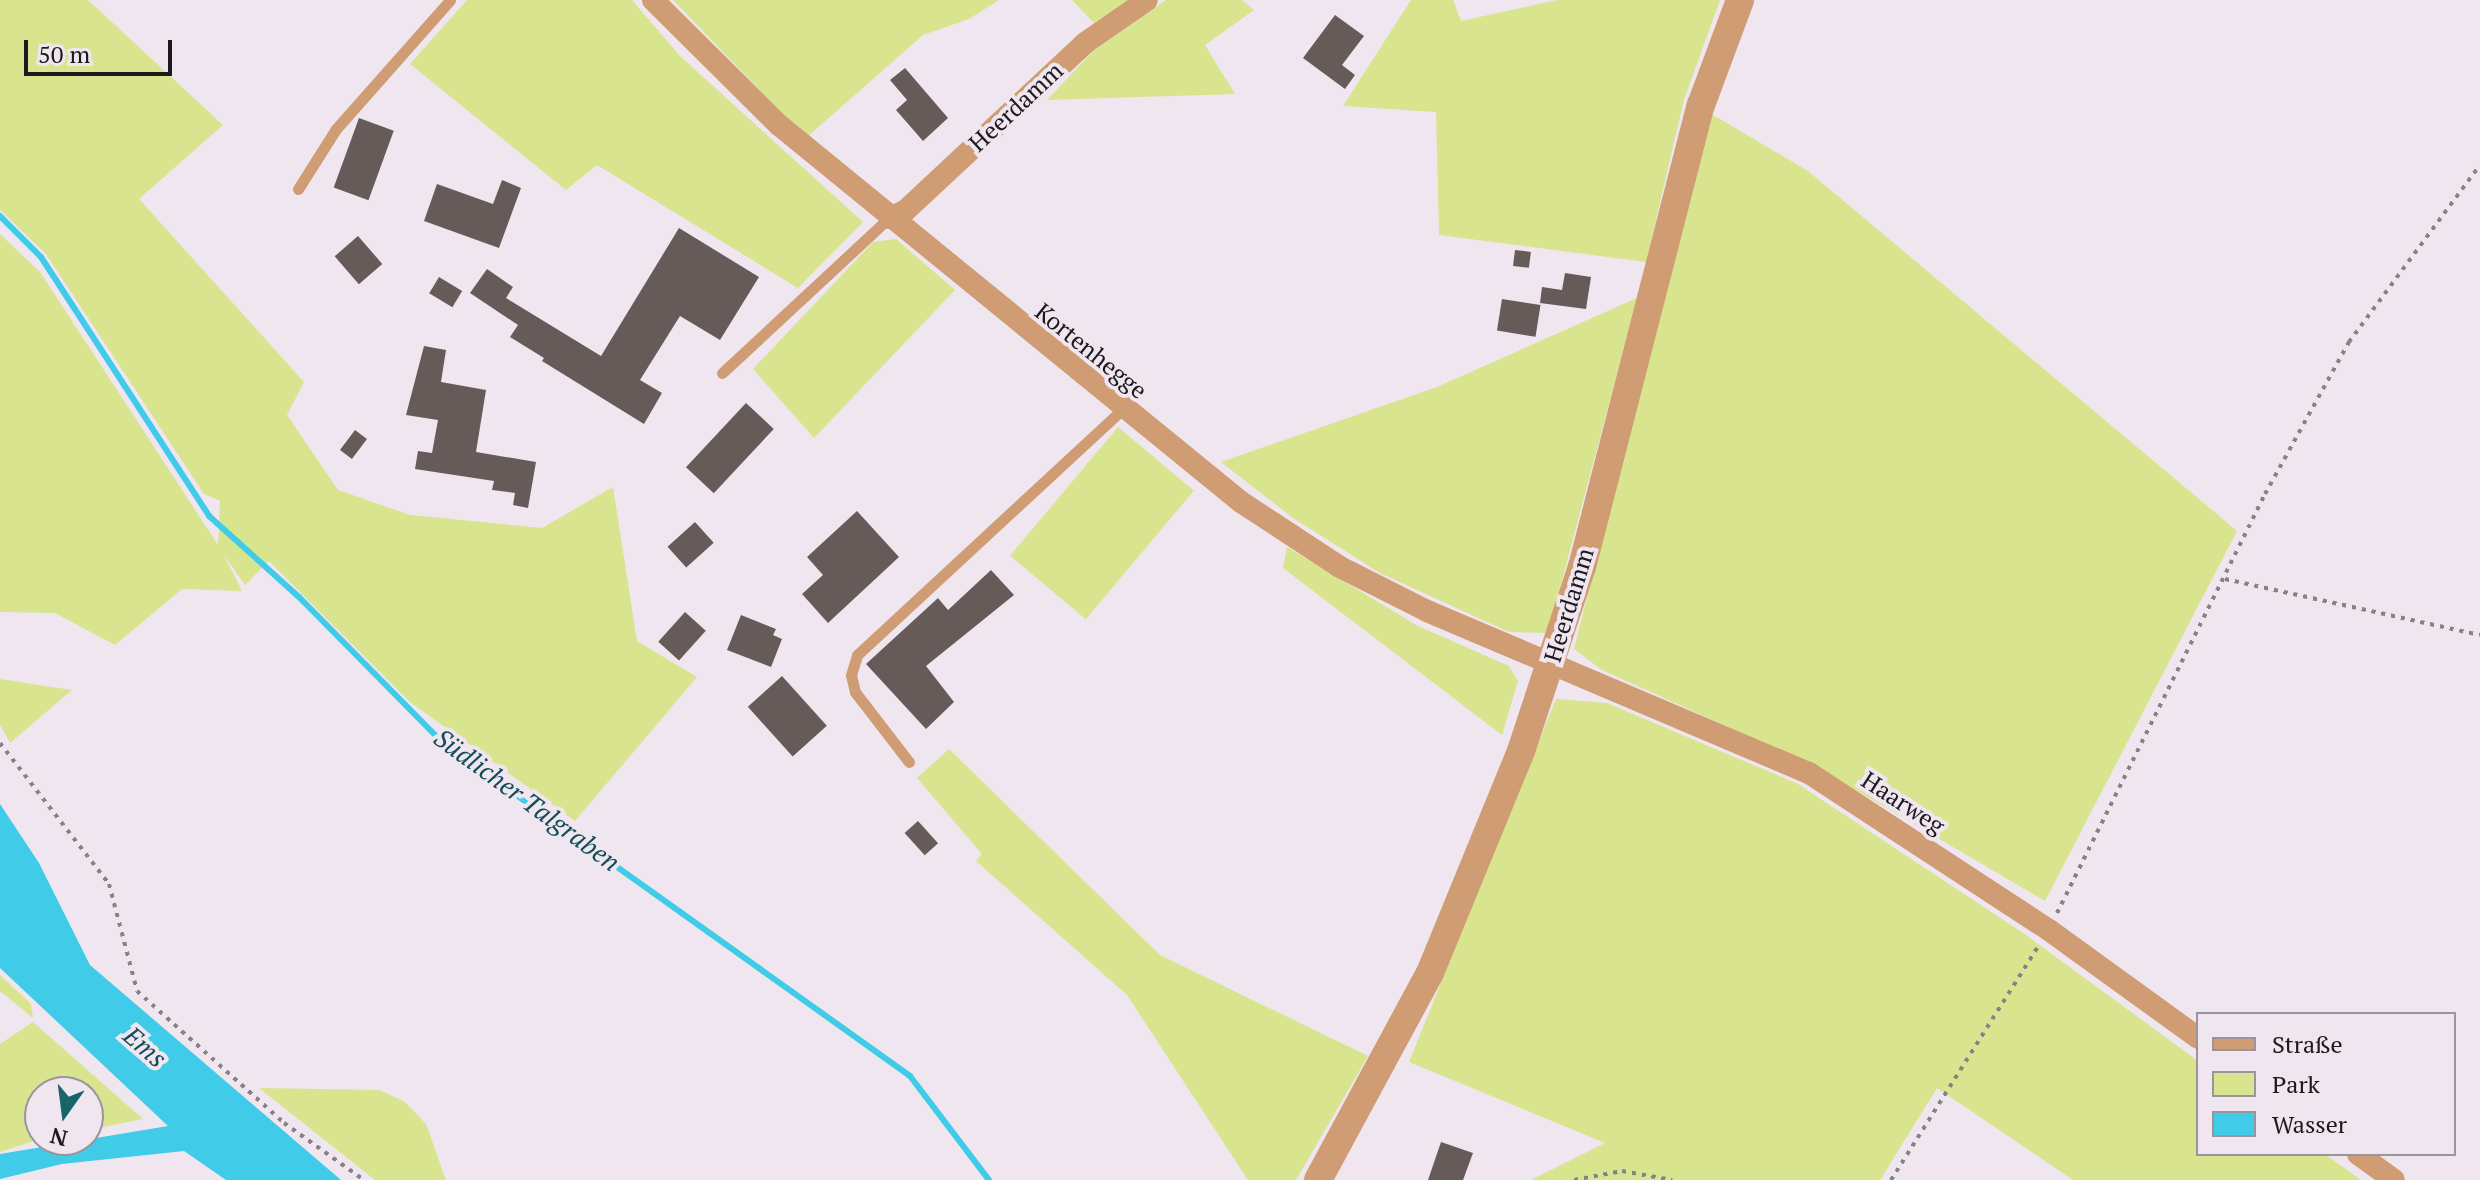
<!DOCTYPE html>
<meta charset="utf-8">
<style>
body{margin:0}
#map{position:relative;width:2480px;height:1180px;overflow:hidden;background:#efe6f0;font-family:"PT Serif",serif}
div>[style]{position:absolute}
.green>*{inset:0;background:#d8e58e;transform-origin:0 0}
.water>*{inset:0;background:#40cce9}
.stream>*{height:6px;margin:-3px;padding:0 3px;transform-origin:3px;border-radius:3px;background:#40cce9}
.building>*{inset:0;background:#675b59;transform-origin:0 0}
.path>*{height:4px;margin-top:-2px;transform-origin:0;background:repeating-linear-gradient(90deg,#878188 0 4px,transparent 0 10px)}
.service>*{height:11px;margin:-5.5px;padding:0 5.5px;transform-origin:5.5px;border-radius:5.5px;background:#cf9c73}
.minor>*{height:22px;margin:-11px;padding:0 11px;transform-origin:11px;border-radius:11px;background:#cf9c73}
.tertiary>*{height:28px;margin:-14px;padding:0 14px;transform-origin:14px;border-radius:14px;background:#cf9c73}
span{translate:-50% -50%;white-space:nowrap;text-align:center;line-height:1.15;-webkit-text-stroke:8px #efe6f0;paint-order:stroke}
.street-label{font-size:24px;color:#1d1a1e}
.water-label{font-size:26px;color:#134d59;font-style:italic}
.legend{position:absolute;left:2196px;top:1012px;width:260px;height:144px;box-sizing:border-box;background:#efe6f0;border:2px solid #9b949c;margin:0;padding:10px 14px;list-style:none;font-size:24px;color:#1d1a1e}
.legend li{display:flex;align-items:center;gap:16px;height:40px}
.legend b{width:40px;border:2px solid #9b949c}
.north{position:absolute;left:24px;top:1076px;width:80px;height:80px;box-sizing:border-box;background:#efe6f0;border:2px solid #9b949c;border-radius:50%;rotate:194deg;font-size:22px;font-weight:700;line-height:32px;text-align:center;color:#1d1a1e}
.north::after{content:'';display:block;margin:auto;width:28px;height:36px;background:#17646d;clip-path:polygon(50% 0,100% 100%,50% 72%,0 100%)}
.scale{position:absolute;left:24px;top:40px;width:148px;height:36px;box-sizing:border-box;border:4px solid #1d1a1e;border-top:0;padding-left:10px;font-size:24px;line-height:28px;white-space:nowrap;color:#1d1a1e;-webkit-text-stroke:6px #efe6f0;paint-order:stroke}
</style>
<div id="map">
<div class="green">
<i style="clip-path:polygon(0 0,88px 0,223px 125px,139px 199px,304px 382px,287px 415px,338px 490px,410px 515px,542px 528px,613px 487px,637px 641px,697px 677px,575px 821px,410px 702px,269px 561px,245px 585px,224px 555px,242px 591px,182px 589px,115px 645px,55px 613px,0 612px,0 234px,40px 272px,218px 545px,220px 501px,204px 494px,46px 254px,0 210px)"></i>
<i style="clip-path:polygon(467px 0,632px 0,680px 56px,863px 222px,798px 288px,597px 165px,566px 190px,410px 64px)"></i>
<i style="clip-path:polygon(673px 0,999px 0,969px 19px,923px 35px,806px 138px)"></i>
<i style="clip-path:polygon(1072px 0,1128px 0,1094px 23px)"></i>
<i style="clip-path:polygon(1166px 0,1242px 0,1254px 10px,1205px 45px,1235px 94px,1047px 100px,1093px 51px)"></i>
<i style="clip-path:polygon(1411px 0,1453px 0,1461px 21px,1557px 0,1720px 0,1684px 100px,1646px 262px,1439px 235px,1436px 112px,1343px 106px)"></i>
<i style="clip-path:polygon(1708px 112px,1808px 171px,2237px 531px,2045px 901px,1813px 765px,1602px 670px,1574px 649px)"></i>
<i style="clip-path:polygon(896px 239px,955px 290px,814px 438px,753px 369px,873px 242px)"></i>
<i style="clip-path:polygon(1637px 298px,1548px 633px,1509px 632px,1380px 573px,1293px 518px,1221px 462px,1437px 387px)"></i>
<i style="left:1118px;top:427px;width:99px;height:168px;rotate:40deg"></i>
<i style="clip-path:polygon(1287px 547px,1418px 626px,1509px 666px,1518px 681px,1502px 735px,1283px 568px)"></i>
<i style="clip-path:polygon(0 679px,72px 690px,10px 743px,0 725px)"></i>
<i style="clip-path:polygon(1556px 699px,1607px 703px,1798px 784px,2026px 935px,2198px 1061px,2198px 1154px,2325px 1154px,2361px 1180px,2073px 1180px,1937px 1088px,1880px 1180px,1531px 1180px,1605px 1143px,1409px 1062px)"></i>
<i style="clip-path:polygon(949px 749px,1160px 955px,1368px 1056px,1296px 1180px,1248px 1180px,1127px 995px,976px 861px,982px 854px,917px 778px)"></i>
<i style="clip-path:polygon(0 975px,31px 1004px,33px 1018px,0 991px)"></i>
<i style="clip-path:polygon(33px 1022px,143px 1119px,88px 1130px,88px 1092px,40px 1092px,40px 1139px,0 1152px,0 1044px)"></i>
<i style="clip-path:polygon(259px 1088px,380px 1090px,405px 1102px,426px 1124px,446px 1180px,375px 1180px)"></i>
</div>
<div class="water">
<i style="clip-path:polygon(0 804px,39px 863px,90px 965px,341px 1180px,226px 1180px,184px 1151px,62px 1164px,0 1179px,0 1154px,168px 1126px,0 968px)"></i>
</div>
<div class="stream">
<i style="left:0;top:216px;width:58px;rotate:45deg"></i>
<i style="left:41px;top:257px;width:309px;rotate:57deg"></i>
<i style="left:209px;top:516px;width:121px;rotate:42deg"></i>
<i style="left:299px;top:597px;width:204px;rotate:45.4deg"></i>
<i style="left:442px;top:742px;width:575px;rotate:35.51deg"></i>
<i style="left:910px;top:1076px;width:131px;rotate:52.8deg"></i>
</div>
<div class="building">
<i style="clip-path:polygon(1335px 15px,1364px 36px,1342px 65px,1355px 75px,1345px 89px,1303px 58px)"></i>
<i style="clip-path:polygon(905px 68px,948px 118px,923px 141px,896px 110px,907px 100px,890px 80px)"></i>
<i style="left:359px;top:118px;width:37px;height:74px;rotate:20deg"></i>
<i style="clip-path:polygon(502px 180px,521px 188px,499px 248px,424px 221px,437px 184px,493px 204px)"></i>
<i style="clip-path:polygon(679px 228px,759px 277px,720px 340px,680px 316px,640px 380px,662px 393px,644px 424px,542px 361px,544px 358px,510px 337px,518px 325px,470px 293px,487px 269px,513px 287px,506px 298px,601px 356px)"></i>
<i style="left:358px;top:236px;width:37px;height:31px;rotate:49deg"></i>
<i style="left:1515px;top:250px;width:16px;height:16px;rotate:7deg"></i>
<i style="clip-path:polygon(1565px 273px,1591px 277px,1586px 309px,1540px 303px,1542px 287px,1562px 290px)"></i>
<i style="left:439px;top:277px;width:27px;height:19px;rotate:31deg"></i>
<i style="left:1502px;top:299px;width:39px;height:32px;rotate:9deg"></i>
<i style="clip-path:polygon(424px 346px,446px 350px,441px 382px,486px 390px,476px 452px,536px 462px,528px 508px,513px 505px,515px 493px,492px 490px,494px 481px,415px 469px,418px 451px,432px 453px,438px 420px,406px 415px)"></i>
<i style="left:746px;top:403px;width:38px;height:88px;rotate:43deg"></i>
<i style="left:355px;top:430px;width:15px;height:25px;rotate:37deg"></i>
<i style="clip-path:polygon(857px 511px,899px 557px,828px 623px,802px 594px,823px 575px,807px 557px)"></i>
<i style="left:695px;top:522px;width:28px;height:37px;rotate:48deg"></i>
<i style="clip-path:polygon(991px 570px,1014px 595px,926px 666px,954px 702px,926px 729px,866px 664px,938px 598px,948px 610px)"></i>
<i style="left:685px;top:612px;width:28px;height:40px;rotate:42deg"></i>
<i style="clip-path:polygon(741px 615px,776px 629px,773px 635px,782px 639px,771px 667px,727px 650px)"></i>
<i style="left:782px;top:676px;width:67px;height:46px;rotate:48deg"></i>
<i style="left:918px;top:821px;width:30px;height:18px;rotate:48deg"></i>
<i style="clip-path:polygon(1441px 1142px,1473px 1153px,1463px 1180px,1428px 1180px)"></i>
</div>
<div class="path">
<i style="left:2225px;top:579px;width:261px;rotate:12.4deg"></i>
<i style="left:0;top:743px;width:178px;rotate:52.3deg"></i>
<i style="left:109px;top:884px;width:111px;rotate:75.3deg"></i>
<i style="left:137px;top:991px;width:198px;rotate:41.9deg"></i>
<i style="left:284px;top:1123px;width:98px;rotate:35.5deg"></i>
<i style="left:2057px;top:913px;width:468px;rotate:-63.6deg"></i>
<i style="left:2265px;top:494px;width:174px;rotate:-61.1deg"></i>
<i style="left:2349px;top:342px;width:220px;rotate:-53.5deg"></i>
<i style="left:1574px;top:1180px;width:49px;rotate:-10.6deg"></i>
<i style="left:1622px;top:1171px;width:51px;rotate:10.2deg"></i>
<i style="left:1891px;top:1180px;width:278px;rotate:-57.8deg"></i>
</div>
<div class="service">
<i style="left:298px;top:189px;width:71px;rotate:-57.7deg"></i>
<i style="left:336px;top:129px;width:172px;rotate:-48.5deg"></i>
<i style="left:722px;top:373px;width:228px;rotate:-42.9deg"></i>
<i style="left:909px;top:762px;width:88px;rotate:-127.6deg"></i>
<i style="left:855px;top:692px;width:17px;rotate:-103deg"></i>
<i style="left:851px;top:675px;width:21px;rotate:-73deg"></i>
<i style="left:857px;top:655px;width:361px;rotate:-42.8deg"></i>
</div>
<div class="minor">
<i style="left:653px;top:0;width:177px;rotate:44.8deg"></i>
<i style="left:779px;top:125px;width:596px;rotate:39.22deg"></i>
<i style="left:1241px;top:502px;width:118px;rotate:33.3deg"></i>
<i style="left:1340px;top:567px;width:97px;rotate:26.8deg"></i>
<i style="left:1427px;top:611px;width:415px;rotate:23deg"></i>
<i style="left:1809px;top:773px;width:287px;rotate:33.2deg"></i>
<i style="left:2049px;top:930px;width:184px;rotate:35.9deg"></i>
<i style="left:889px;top:218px;width:17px;rotate:-24deg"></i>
<i style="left:905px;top:211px;width:246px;rotate:-43deg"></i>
<i style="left:1085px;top:43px;width:75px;rotate:-34.7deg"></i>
<i style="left:2358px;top:1154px;width:44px;rotate:35.8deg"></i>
</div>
<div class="tertiary">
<i style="left:1318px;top:1180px;width:235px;rotate:-61.6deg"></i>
<i style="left:1430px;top:973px;width:240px;rotate:-67.7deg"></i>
<i style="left:1521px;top:751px;width:194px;rotate:-71.7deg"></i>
<i style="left:1582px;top:567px;width:477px;rotate:-75.6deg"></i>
<i style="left:1701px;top:105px;width:112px;rotate:-69.6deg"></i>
</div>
<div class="street-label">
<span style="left:1016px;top:107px;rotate:-43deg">Heerdamm</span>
<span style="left:1091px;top:351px;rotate:39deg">Kortenhegge</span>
<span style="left:1569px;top:605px;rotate:-73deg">Heerdamm</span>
<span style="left:1903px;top:803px;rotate:33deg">Haarweg</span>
</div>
<div class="water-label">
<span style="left:527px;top:800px;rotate:36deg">Südlicher Talgraben</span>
<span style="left:145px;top:1047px;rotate:41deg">Ems</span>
</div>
<ul class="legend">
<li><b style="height:10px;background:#cf9c73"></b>Straße</li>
<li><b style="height:22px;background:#d8e58e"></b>Park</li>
<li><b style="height:22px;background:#40cce9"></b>Wasser</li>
</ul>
<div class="north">N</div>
<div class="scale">50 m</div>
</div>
